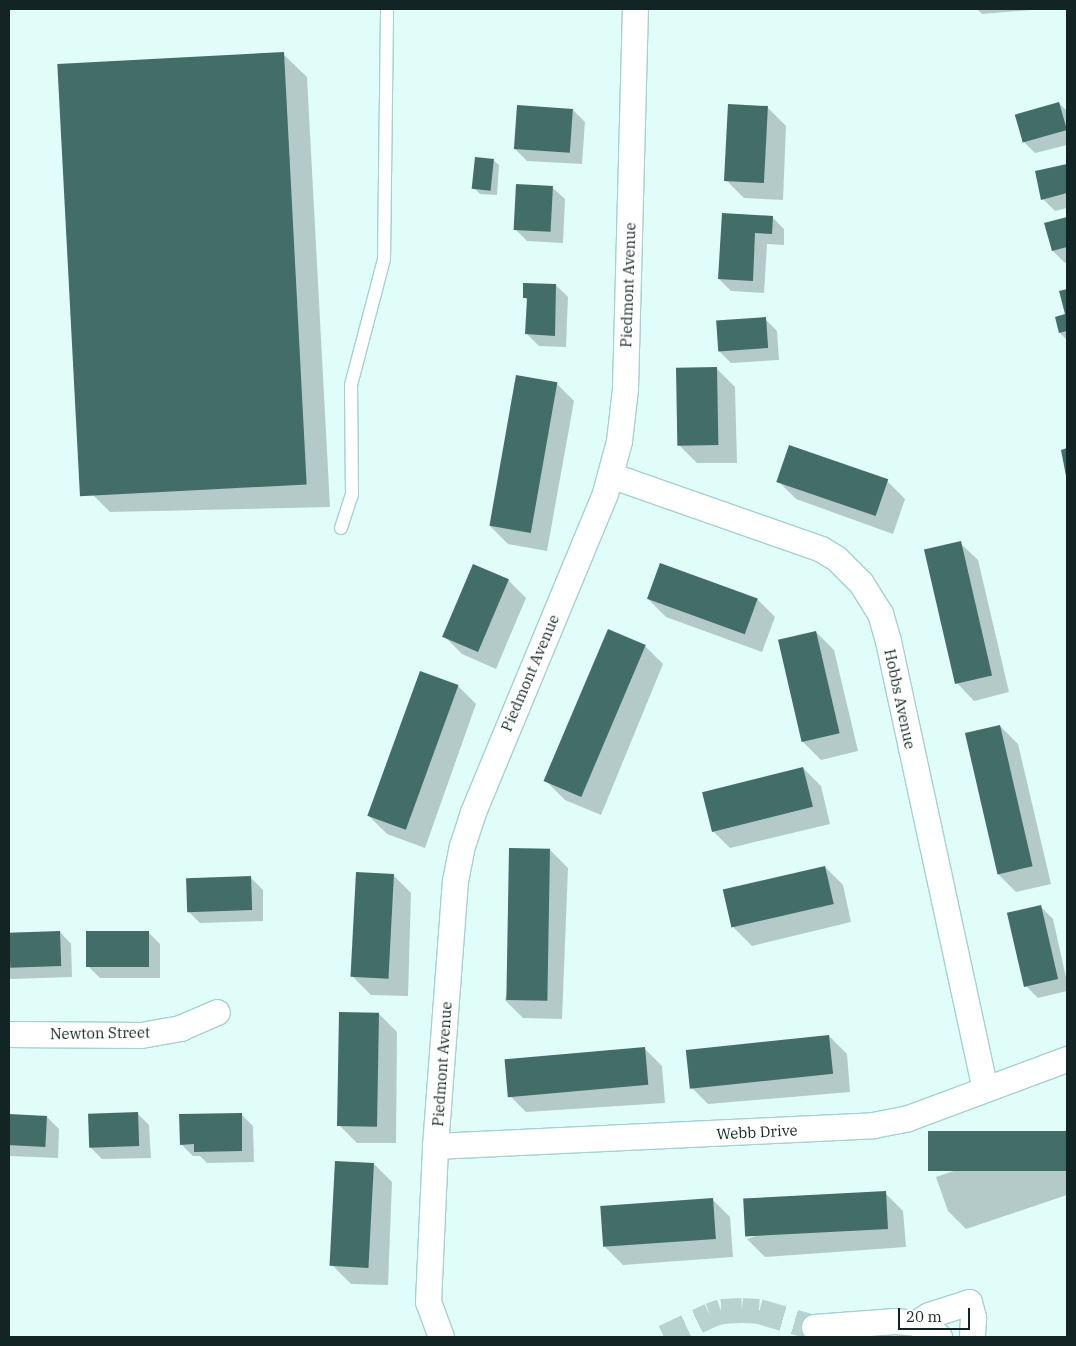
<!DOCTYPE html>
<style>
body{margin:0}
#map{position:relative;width:1076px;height:1346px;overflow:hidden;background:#e1fdfa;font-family:"IBM Plex Serif",serif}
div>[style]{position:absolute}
.shadow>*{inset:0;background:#0003}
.building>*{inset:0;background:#426d69;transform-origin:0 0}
.minor-tunnel>*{height:25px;margin-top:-12.5px;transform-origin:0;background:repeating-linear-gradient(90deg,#b8d2cf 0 25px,transparent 0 37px)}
.roads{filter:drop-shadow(1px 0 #a4d2ce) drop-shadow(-1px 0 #a4d2ce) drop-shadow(0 1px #a4d2ce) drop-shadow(0 -1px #a4d2ce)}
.service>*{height:12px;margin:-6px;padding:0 6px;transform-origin:6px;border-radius:6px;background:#fff}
.minor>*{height:25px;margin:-12.5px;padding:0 12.5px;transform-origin:12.5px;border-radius:12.5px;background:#fff}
span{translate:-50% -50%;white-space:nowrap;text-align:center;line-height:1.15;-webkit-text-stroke:5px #fff;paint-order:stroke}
.street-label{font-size:15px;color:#122423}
.frame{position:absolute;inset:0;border:10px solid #122423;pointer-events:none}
.scale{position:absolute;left:898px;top:1308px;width:72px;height:22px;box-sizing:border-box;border:2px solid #122423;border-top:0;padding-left:6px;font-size:15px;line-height:18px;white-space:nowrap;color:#122423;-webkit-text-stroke:4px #fff;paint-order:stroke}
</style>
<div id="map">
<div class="shadow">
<i style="clip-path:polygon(977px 9px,1043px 9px,982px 14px)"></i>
<i style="clip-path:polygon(283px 54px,307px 77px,330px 507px,110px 512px,86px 488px)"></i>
<i style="clip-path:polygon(1059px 103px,1067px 111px,1067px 145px,1035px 153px,1023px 141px)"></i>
<i style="clip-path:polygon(768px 108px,786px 126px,783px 200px,744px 198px,726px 180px)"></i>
<i style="clip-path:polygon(573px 110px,585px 122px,582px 164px,527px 161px,515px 149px)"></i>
<i style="clip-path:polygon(493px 160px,499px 165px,497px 195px,480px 194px,474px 188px)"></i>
<i style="clip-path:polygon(1067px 165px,1067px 208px,1055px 211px,1043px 199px,1036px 172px)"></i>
<i style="clip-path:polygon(553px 188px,565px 199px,563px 243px,527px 241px,515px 229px)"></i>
<i style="clip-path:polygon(723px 214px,772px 217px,784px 229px,784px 245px,767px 244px,764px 293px,731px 291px,719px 279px)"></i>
<i style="clip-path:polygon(1067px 218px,1067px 262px,1065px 263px,1053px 251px,1046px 224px)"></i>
<i style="clip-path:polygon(556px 285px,568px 297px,566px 347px,539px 346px,527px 334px,528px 301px,524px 297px)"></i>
<i style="clip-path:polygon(1067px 291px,1067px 340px,1060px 333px,1066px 315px,1061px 292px)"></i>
<i style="clip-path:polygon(765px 319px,777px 331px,779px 360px,731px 363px,719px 351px)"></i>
<i style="clip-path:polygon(717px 369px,735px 387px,737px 463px,697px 463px,679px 445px)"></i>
<i style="clip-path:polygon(557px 384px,574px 401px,547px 551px,508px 544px,490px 526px)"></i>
<i style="clip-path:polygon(778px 481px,887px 481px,905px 499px,893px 534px,796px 499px)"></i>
<i style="clip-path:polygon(960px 543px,978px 560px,1009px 692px,974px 701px,957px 683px)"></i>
<i style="clip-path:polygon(508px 580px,526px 598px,496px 669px,462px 654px,444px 636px)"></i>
<i style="clip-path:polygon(648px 599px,757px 599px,775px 617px,762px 652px,666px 617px)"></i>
<i style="clip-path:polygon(816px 632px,834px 650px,858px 751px,821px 760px,803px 742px,779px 641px)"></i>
<i style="clip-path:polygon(645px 646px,663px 664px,601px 815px,565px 800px,547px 782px)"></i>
<i style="clip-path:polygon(421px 673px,459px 687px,476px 704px,425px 848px,387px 834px,369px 816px)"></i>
<i style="clip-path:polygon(1000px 726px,1018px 744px,1051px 884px,1016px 892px,998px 874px)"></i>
<i style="clip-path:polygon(803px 768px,821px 786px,830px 824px,730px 848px,712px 830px)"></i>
<i style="clip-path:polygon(550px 850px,568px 868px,562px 1019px,523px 1018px,505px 1000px)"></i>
<i style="clip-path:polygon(825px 867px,843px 885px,851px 922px,752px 946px,734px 928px,725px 891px)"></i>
<i style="clip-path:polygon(393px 875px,411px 893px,408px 996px,371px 995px,353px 977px)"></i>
<i style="clip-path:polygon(251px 878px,263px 890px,263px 921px,200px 923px,188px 911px)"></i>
<i style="clip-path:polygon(1041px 907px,1053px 919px,1067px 982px,1067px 991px,1038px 998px,1026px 986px)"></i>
<i style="clip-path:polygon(60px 932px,71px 944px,72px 977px,11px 979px,9px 977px,9px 933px)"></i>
<i style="clip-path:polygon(148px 932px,160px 944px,160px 978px,100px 978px,88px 966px)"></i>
<i style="clip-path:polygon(379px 1014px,397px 1032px,396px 1143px,357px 1143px,339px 1125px)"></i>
<i style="clip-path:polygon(829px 1036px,847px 1054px,850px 1092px,708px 1104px,690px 1086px)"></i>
<i style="clip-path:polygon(644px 1048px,662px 1066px,665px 1103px,526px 1112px,508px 1094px)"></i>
<i style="clip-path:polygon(137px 1113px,149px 1125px,151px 1158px,102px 1159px,90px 1147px)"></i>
<i style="clip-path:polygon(241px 1114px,253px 1126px,254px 1162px,207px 1163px,200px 1156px,193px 1156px,181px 1144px)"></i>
<i style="clip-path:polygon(9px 1115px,47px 1117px,59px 1129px,58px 1158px,9px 1156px)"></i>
<i style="clip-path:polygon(1067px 1132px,1067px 1195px,966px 1229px,948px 1211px,936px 1177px)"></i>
<i style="clip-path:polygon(374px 1164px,392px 1182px,388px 1285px,351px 1284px,333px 1266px)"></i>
<i style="clip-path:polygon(885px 1193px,903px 1211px,906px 1247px,765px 1257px,747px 1239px)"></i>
<i style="clip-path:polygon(712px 1199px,730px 1217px,733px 1257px,623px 1265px,605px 1247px)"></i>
</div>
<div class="building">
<i style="left:284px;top:52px;width:433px;height:227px;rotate:87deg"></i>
<i style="left:1059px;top:102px;width:29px;height:46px;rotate:74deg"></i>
<i style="left:728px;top:104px;width:40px;height:77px;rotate:3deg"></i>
<i style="left:517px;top:105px;width:56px;height:44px;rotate:4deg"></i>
<i style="left:475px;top:157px;width:19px;height:32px;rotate:6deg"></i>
<i style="clip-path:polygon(1067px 164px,1067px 193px,1041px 200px,1035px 171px)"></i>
<i style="left:516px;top:184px;width:37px;height:46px;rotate:3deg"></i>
<i style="clip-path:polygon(722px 213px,773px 216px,772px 234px,755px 233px,753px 281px,718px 279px)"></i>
<i style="clip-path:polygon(1067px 217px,1067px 247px,1052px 251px,1044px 223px)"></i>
<i style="clip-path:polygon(523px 283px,556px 284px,555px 336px,525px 334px,527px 298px,523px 298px)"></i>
<i style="clip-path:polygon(1067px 289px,1067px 331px,1059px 333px,1055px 317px,1065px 314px,1059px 291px)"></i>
<i style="left:766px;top:317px;width:31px;height:50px;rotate:86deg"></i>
<i style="left:717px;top:367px;width:78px;height:41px;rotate:89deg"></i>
<i style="left:516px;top:375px;width:42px;height:153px;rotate:10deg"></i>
<i style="left:789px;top:445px;width:105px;height:39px;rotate:19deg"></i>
<i style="clip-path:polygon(1067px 448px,1067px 475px,1066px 476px,1061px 450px)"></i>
<i style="left:961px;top:541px;width:138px;height:38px;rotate:77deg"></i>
<i style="left:660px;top:563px;width:104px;height:38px;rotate:20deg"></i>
<i style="left:473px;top:564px;width:39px;height:79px;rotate:23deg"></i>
<i style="left:608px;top:629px;width:41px;height:165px;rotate:23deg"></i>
<i style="left:816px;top:631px;width:105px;height:39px;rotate:77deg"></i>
<i style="left:420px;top:671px;width:41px;height:154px;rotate:20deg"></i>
<i style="left:1000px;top:725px;width:145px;height:36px;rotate:77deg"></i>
<i style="left:803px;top:767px;width:41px;height:104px;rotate:76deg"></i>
<i style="left:509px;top:848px;width:41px;height:152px;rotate:1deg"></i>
<i style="left:825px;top:866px;width:39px;height:105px;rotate:77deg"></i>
<i style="left:356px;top:872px;width:38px;height:105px;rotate:3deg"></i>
<i style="left:251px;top:876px;width:34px;height:65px;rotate:88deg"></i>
<i style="left:1041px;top:905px;width:76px;height:35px;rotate:77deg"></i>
<i style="left:60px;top:931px;width:35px;height:51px;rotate:88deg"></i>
<i style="left:86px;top:931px;width:63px;height:36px"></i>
<i style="left:339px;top:1012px;width:40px;height:114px;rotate:1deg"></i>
<i style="left:829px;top:1035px;width:39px;height:144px;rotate:84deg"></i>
<i style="left:645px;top:1047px;width:38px;height:141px;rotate:85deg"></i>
<i style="left:138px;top:1112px;width:34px;height:50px;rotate:88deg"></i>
<i style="clip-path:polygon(242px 1113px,242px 1151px,194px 1152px,194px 1144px,180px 1145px,179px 1114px)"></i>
<i style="left:9px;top:1114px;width:38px;height:31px;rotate:3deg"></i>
<i style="left:1067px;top:1131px;width:40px;height:139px;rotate:90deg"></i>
<i style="left:335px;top:1161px;width:39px;height:105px;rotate:3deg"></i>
<i style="left:886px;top:1191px;width:38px;height:143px;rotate:87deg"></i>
<i style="left:713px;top:1198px;width:41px;height:113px;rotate:86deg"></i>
</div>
<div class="minor-tunnel">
<i style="left:664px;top:1337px;width:51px;rotate:-25.6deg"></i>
<i style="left:710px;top:1315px;width:12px;rotate:-20deg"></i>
<i style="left:721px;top:1311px;width:21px;rotate:-3deg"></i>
<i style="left:742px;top:1310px;width:17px;rotate:3deg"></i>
<i style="left:759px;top:1311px;width:57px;rotate:16.2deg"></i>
</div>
<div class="roads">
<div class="service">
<i style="left:341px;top:528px;width:35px;rotate:-72deg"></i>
<i style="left:352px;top:495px;width:110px;rotate:-90.5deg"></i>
<i style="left:351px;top:385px;width:130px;rotate:-75.3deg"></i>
<i style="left:384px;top:259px;width:250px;rotate:-89.3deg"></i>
</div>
<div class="minor">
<i style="left:610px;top:475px;width:224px;rotate:19.3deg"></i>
<i style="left:821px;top:549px;width:17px;rotate:31deg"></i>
<i style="left:836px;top:558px;width:35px;rotate:45deg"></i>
<i style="left:861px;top:583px;width:36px;rotate:58deg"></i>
<i style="left:880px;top:613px;width:29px;rotate:74deg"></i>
<i style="left:888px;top:641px;width:458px;rotate:77.8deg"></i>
<i style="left:9px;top:1034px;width:132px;rotate:0.4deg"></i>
<i style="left:141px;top:1035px;width:40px;rotate:-10deg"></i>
<i style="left:180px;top:1028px;width:40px;rotate:-23.4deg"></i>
<i style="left:435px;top:1146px;width:439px;rotate:-2.7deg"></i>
<i style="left:873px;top:1125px;width:36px;rotate:-11deg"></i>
<i style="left:908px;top:1118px;width:170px;rotate:-20.4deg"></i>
<i style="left:916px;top:1323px;width:15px;rotate:-32deg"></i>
<i style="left:929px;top:1315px;width:42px;rotate:-18deg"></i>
<i style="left:969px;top:1302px;width:16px;rotate:75deg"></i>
<i style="left:973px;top:1317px;width:20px;rotate:93deg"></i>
<i style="left:814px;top:1327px;width:81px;rotate:-4.2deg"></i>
<i style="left:895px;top:1321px;width:21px;rotate:5deg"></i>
<i style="left:916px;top:1323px;width:13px;rotate:18deg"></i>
<i style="left:928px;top:1327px;width:15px;rotate:42deg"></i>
<i style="left:441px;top:1337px;width:37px;rotate:-110deg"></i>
<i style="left:428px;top:1302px;width:156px;rotate:-87.4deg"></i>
<i style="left:435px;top:1146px;width:266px;rotate:-85.7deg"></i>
<i style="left:455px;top:881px;width:36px;rotate:-79deg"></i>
<i style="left:462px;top:846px;width:36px;rotate:-72deg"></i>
<i style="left:473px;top:812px;width:345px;rotate:-67.5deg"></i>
<i style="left:605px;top:493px;width:54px;rotate:-74.9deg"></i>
<i style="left:619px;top:441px;width:53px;rotate:-83.5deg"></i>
<i style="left:625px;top:388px;width:379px;rotate:-88.5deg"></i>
</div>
</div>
<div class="street-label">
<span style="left:628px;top:285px;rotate:-88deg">Piedmont Avenue</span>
<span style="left:530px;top:673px;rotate:-67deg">Piedmont Avenue</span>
<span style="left:900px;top:699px;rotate:78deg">Hobbs Avenue</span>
<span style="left:100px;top:1033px;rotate:-1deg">Newton Street</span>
<span style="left:442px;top:1064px;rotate:-86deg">Piedmont Avenue</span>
<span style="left:757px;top:1132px;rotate:-3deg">Webb Drive</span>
</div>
<div class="frame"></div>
<div class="scale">20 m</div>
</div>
